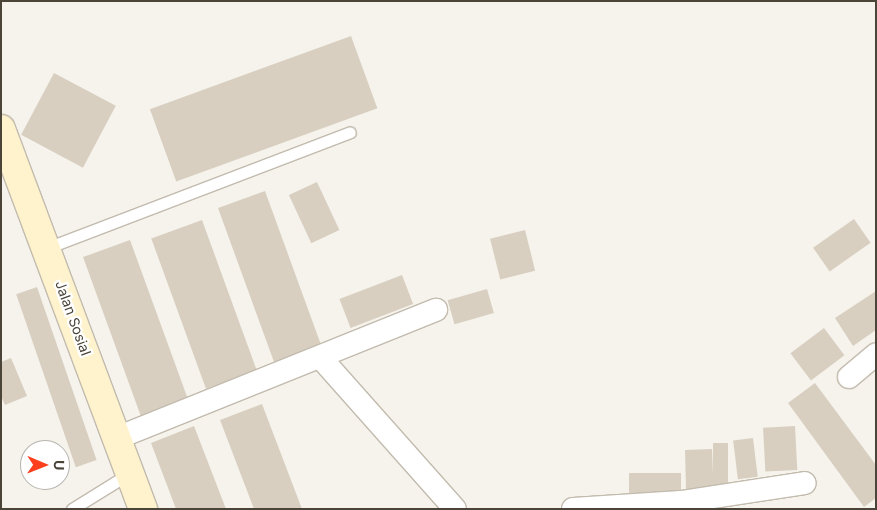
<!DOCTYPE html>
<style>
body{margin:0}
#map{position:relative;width:877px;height:510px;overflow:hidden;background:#f6f3ec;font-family:Inter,sans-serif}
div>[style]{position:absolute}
.building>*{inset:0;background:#d8cfc1;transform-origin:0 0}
.roads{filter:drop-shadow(1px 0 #c2bbae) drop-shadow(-1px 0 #c2bbae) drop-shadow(0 1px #c2bbae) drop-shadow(0 -1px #c2bbae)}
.lane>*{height:11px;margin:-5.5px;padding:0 5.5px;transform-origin:5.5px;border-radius:5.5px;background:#fff}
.street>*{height:22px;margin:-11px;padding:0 11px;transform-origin:11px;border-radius:11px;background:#fff}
.secondary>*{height:28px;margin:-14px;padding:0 14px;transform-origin:14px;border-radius:14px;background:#fff3cd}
span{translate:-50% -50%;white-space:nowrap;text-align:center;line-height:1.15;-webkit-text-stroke:4.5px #fff;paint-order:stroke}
.street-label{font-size:14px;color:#4b4439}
.frame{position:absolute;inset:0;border:2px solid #4b4439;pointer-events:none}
.north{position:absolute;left:20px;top:440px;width:50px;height:50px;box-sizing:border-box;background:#fff;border:1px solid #b7b4b0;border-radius:50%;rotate:91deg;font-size:14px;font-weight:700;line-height:20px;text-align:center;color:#4b4439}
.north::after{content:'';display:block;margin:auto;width:18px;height:22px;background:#fc3f1d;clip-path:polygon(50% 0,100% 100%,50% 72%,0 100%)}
</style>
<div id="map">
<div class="building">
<i style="left:351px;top:36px;width:77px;height:214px;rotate:70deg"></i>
<i style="left:54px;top:73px;width:70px;height:70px;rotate:28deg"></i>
<i style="left:317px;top:182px;width:53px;height:31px;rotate:65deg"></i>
<i style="left:265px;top:191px;width:168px;height:50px;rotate:70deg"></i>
<i style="left:854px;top:219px;width:29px;height:50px;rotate:55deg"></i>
<i style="left:202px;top:220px;width:160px;height:54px;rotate:70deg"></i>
<i style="left:525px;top:230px;width:42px;height:36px;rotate:76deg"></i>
<i style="left:130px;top:240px;width:169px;height:50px;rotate:70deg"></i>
<i style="left:402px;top:275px;width:31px;height:67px;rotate:69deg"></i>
<i style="left:37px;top:287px;width:183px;height:22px;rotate:71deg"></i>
<i style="left:487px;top:289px;width:25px;height:41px;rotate:74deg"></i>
<i style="clip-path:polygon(876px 291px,876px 330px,853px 346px,835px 318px)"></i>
<i style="left:824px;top:328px;width:34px;height:42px;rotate:53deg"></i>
<i style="clip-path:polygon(11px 358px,27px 396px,5px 405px,1px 396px,1px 362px)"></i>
<i style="clip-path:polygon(815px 383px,876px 465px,876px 498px,864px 507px,788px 403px)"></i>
<i style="clip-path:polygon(262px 404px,302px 509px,254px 509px,220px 420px)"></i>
<i style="clip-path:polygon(194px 426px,226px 509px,176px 509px,151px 443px)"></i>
<i style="left:795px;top:426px;width:44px;height:32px;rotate:87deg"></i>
<i style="left:753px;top:438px;width:39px;height:20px;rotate:83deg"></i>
<i style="clip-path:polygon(713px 443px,728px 443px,728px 487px,686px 490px,685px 450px,712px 449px,713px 475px)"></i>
<i style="left:629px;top:473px;width:52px;height:22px"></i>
</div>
<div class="roads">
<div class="lane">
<i style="left:47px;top:248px;width:324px;rotate:-20.9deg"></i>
<i style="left:72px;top:509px;width:68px;rotate:-31.8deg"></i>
</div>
<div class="street">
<i style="left:320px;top:357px;width:203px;rotate:48.4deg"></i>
<i style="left:849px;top:377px;width:35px;rotate:-40deg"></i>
<i style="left:117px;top:438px;width:344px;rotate:-21.9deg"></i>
<i style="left:573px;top:509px;width:108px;rotate:-3.7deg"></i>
<i style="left:681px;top:502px;width:125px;rotate:-8.7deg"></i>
</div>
<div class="secondary">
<i style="left:1px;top:129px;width:406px;rotate:69.5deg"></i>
</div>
</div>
<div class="street-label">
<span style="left:73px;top:318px;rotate:70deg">Jalan Sosial</span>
</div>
<div class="frame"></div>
<div class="north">U</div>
</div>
